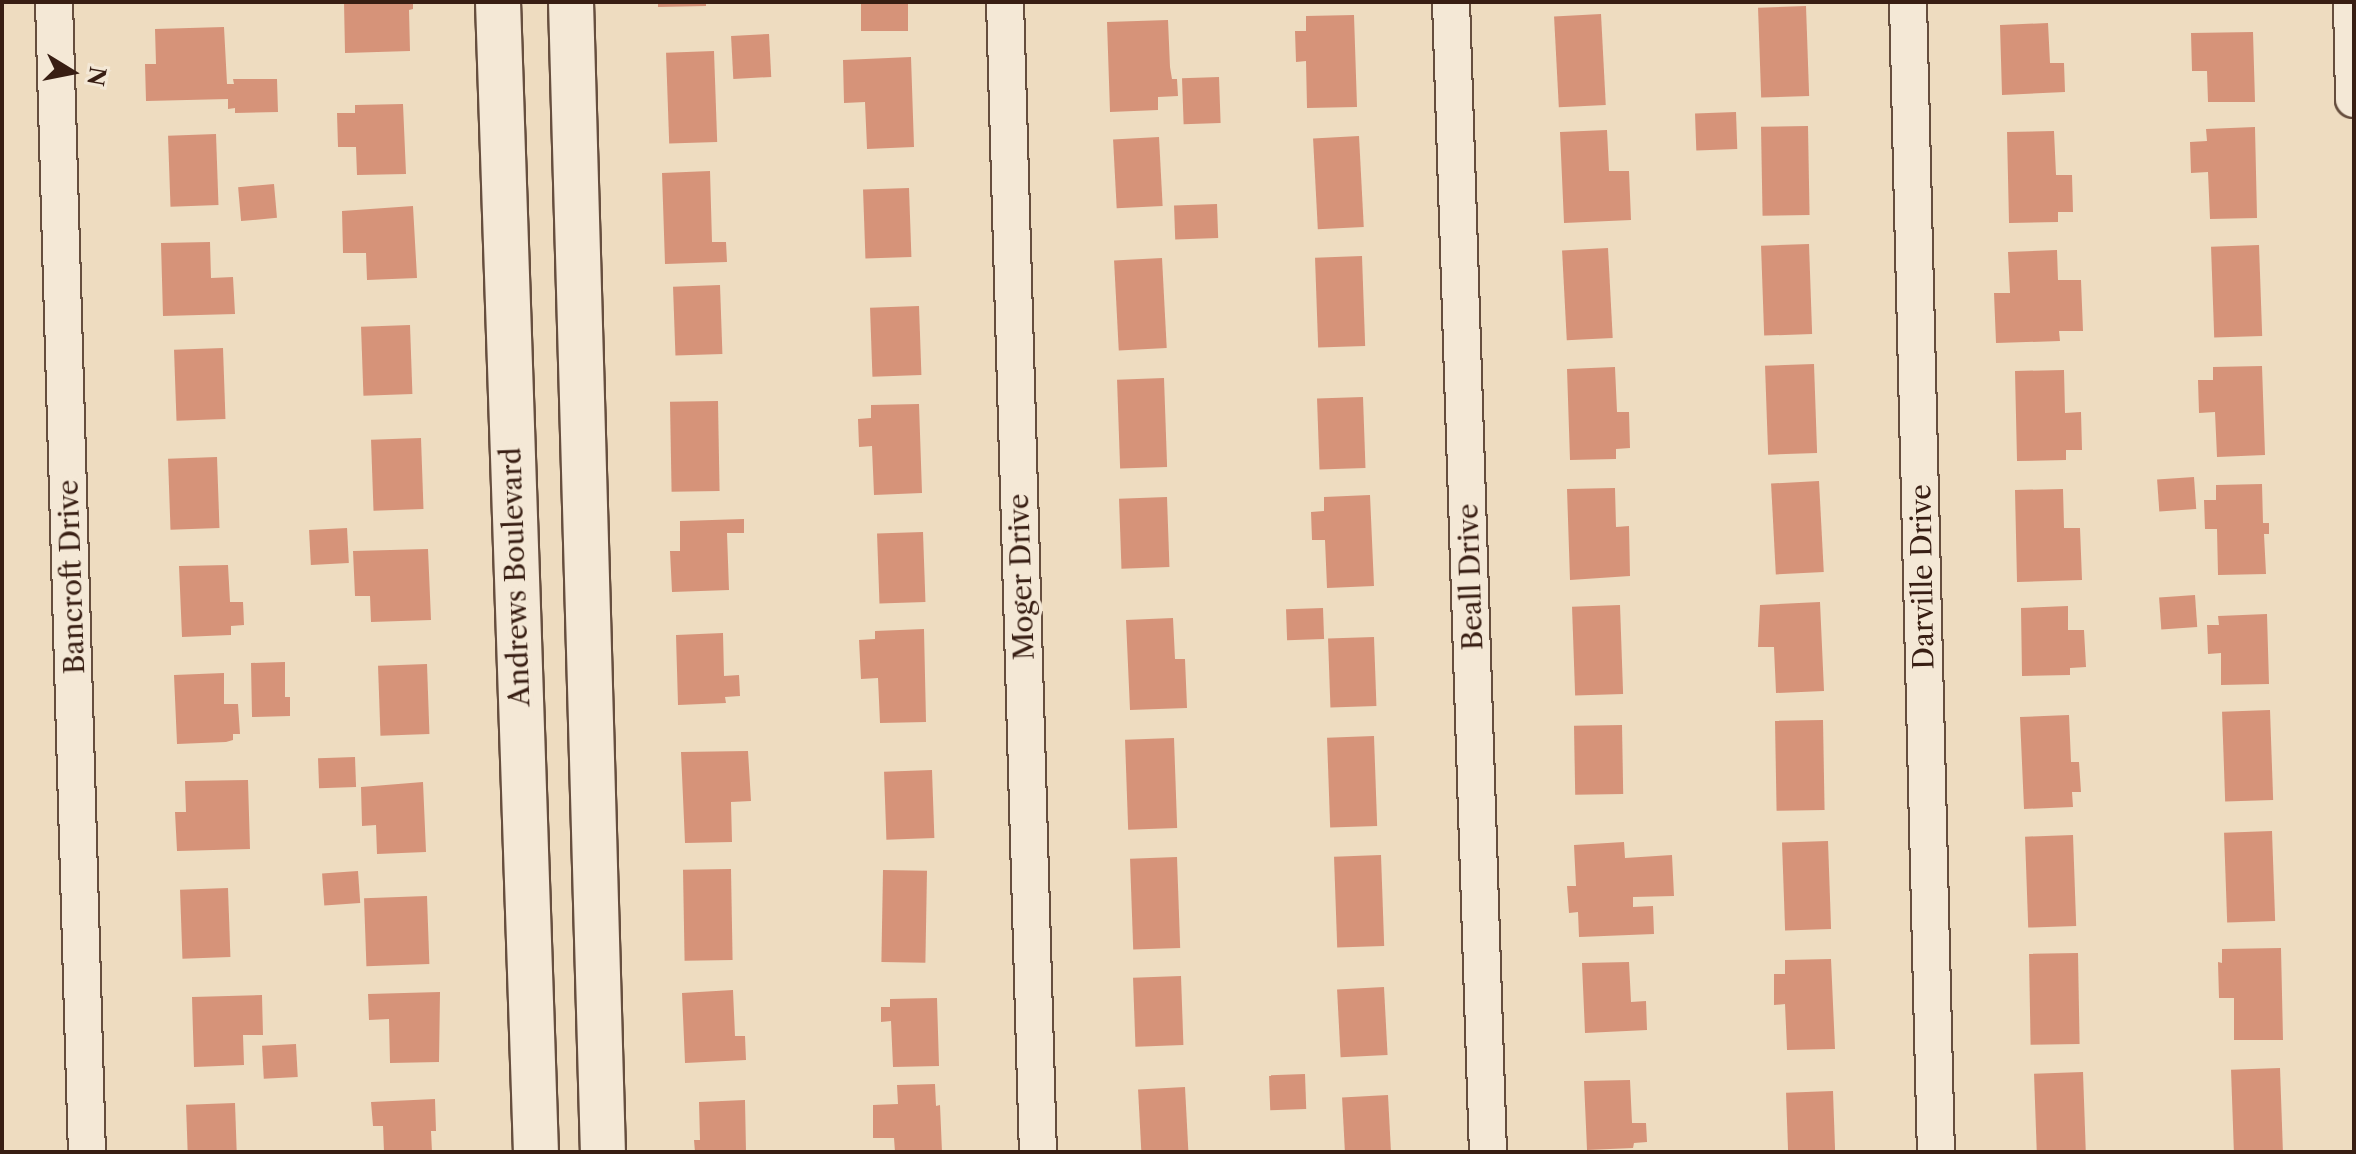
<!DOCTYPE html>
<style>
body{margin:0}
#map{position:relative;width:2356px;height:1154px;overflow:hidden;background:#eedcc0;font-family:"Libre Caslon Text",serif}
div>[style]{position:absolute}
.building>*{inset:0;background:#d69379;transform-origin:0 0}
.roads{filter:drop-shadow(2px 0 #664e3e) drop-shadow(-2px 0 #664e3e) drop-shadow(0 2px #664e3e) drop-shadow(0 -2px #664e3e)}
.street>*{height:36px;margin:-18px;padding:0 18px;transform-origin:18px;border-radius:18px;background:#f4e8d6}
.secondary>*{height:44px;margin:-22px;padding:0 22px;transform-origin:22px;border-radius:22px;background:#f4e8d6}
span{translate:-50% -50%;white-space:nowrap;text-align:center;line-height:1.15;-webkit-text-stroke:7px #f4e8d6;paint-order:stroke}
.street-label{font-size:28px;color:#381e13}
.frame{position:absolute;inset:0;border:4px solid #381e13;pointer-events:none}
.north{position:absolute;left:32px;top:32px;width:80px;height:80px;-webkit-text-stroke:6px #f4e8d6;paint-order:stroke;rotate:100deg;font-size:22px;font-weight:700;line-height:32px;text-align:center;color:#381e13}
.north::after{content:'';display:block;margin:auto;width:28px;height:36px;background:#381e13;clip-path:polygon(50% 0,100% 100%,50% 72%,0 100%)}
</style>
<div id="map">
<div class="building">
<i style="clip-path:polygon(344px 2px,413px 2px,413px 9px,409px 10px,410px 51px,345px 53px)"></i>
<i style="clip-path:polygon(658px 2px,706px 2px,706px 6px,658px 7px)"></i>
<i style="left:861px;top:2px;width:47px;height:29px"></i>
<i style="left:1806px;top:6px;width:90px;height:48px;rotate:88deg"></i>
<i style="left:1601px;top:14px;width:91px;height:47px;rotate:87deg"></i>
<i style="clip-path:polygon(1354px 15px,1357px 107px,1307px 108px,1306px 61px,1296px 62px,1295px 31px,1306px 31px,1306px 16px)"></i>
<i style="clip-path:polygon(1168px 20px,1170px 67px,1172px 79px,1177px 79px,1178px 96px,1158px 97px,1158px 110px,1110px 112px,1107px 22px)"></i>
<i style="clip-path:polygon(2048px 23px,2050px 63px,2064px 63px,2065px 92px,2002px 95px,2000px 25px)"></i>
<i style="clip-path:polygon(224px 27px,227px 84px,234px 84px,233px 79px,277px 79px,278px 112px,235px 113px,235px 108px,228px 109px,228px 99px,146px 101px,145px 64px,156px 64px,155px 29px)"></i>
<i style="clip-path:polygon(2253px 32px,2255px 102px,2208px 102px,2207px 71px,2192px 71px,2191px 33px)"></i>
<i style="left:769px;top:34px;width:43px;height:38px;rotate:87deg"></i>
<i style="left:714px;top:51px;width:91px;height:48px;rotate:88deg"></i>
<i style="clip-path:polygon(911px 57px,914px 147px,867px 149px,865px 102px,844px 103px,843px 60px)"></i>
<i style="left:1219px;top:77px;width:46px;height:37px;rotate:88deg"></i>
<i style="clip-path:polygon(403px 104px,406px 174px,357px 175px,356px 147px,338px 147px,337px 113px,355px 113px,355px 105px)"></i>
<i style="left:1736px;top:112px;width:37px;height:41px;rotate:88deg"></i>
<i style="left:1808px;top:126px;width:89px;height:47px;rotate:89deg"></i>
<i style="clip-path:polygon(2255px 127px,2257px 218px,2210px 219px,2208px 172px,2191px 173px,2190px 142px,2207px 141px,2206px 129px)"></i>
<i style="clip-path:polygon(1607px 130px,1609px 171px,1629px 171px,1631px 220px,1564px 223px,1560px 132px)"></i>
<i style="clip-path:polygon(2054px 131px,2056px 175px,2072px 175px,2073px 212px,2058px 212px,2058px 222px,2009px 223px,2007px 132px)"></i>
<i style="left:216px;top:134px;width:71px;height:48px;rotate:88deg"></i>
<i style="left:1359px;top:136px;width:91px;height:46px;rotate:87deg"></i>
<i style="left:1159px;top:137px;width:69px;height:46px;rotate:87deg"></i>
<i style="clip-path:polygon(710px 171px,712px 242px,726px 242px,727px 262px,665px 264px,662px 173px)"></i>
<i style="left:274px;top:184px;width:34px;height:36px;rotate:85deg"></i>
<i style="left:909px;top:188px;width:69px;height:46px;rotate:88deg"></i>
<i style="left:1217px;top:204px;width:34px;height:43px;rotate:88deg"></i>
<i style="clip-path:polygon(413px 206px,417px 278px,367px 280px,366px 253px,343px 253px,342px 211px)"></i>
<i style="clip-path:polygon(210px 242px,211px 278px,233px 277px,235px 314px,163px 316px,161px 243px)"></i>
<i style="left:1809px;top:244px;width:90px;height:48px;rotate:88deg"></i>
<i style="left:2259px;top:245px;width:91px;height:48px;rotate:88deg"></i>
<i style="left:1608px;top:248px;width:90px;height:46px;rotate:87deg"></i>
<i style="clip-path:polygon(2057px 250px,2058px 280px,2081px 280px,2083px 331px,2059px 331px,2060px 341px,1996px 343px,1994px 293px,2010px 293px,2008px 252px)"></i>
<i style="left:1362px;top:256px;width:90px;height:47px;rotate:88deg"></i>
<i style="left:1162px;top:258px;width:90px;height:48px;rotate:87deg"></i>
<i style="left:720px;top:285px;width:69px;height:47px;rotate:88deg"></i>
<i style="left:919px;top:306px;width:69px;height:49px;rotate:88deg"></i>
<i style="left:410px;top:325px;width:69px;height:49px;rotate:88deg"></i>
<i style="left:223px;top:348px;width:71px;height:49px;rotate:88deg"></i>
<i style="left:1814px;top:364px;width:89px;height:49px;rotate:88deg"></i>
<i style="clip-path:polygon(2262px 366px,2265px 455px,2217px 457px,2215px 412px,2199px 413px,2198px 380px,2213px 380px,2213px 367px)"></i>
<i style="clip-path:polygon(1615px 367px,1617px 412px,1629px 412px,1630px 448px,1616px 449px,1616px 459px,1570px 460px,1567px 369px)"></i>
<i style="clip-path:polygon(2064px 370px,2065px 413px,2081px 412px,2082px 450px,2066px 450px,2066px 460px,2017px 461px,2015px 371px)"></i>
<i style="left:1164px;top:378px;width:89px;height:47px;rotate:88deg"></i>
<i style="left:1363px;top:397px;width:71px;height:46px;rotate:88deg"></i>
<i style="left:718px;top:401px;width:90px;height:48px;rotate:89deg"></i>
<i style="clip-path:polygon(919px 404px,922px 493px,874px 495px,872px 446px,859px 447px,858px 419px,871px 418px,871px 405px)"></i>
<i style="left:421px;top:438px;width:71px;height:50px;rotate:88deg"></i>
<i style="left:217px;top:457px;width:71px;height:49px;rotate:88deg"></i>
<i style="left:2194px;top:477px;width:32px;height:37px;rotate:86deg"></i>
<i style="left:1819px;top:481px;width:91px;height:48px;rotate:87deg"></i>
<i style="clip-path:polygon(2262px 484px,2263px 523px,2269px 523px,2269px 534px,2264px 534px,2266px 574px,2218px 575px,2217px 529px,2205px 529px,2204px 500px,2216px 500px,2216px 485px)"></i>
<i style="clip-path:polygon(1615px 488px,1616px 527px,1629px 526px,1630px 576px,1570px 580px,1567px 489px)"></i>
<i style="clip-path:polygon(2063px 489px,2064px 528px,2080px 528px,2082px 580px,2017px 582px,2015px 490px)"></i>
<i style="clip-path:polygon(1370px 495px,1374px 586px,1327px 588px,1325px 540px,1312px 540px,1311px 512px,1324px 511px,1324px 497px)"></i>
<i style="left:1167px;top:497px;width:70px;height:48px;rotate:88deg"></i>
<i style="clip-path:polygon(744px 519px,744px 533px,727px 533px,729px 590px,672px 592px,670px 551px,680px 551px,680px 521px)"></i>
<i style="left:347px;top:528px;width:35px;height:38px;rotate:87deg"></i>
<i style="left:923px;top:532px;width:70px;height:46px;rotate:88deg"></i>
<i style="clip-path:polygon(428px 549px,431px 620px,371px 622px,370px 596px,355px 596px,353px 551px)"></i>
<i style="clip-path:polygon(228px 565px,230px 602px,243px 602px,244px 625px,231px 626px,231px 635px,182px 637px,179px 566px)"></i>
<i style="left:2195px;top:595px;width:32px;height:36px;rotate:86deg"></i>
<i style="clip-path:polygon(1820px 602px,1824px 691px,1776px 693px,1774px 647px,1758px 647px,1760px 605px)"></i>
<i style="left:1620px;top:605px;width:89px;height:48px;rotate:88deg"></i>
<i style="clip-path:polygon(2068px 606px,2068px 630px,2084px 630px,2086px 667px,2070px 668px,2070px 675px,2022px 676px,2021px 608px)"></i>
<i style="left:1323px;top:608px;width:31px;height:37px;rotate:88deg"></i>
<i style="clip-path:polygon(2267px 614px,2269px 684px,2221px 685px,2221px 653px,2208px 654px,2207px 625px,2219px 625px,2218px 616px)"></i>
<i style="clip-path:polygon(1173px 618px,1175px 659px,1185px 659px,1187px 708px,1130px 710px,1126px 620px)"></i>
<i style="clip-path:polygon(924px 629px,926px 722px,880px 723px,878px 678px,861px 679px,859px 640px,875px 639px,875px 631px)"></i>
<i style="clip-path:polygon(723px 633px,724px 676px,739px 675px,740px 696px,725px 697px,726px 703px,678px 705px,676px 635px)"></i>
<i style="left:1374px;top:637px;width:69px;height:46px;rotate:88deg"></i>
<i style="clip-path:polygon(285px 662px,285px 697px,290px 697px,290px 716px,252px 717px,251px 663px)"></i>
<i style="left:427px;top:664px;width:70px;height:49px;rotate:88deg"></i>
<i style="clip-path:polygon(224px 673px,224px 704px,238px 704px,240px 734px,233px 734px,233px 740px,226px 742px,177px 744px,174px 675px)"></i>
<i style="left:2270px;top:710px;width:90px;height:48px;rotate:88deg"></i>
<i style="clip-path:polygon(2069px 715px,2071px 762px,2079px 762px,2081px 792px,2072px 792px,2073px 807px,2024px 809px,2020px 717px)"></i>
<i style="left:1823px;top:720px;width:90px;height:48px;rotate:89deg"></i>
<i style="left:1622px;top:725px;width:69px;height:48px;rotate:89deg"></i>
<i style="left:1374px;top:736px;width:90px;height:47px;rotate:88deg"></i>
<i style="left:1174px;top:738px;width:90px;height:49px;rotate:88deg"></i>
<i style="clip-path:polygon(748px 751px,751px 801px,731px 802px,732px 842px,685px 843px,681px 752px)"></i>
<i style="left:355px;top:757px;width:30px;height:37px;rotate:88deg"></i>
<i style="left:932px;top:770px;width:68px;height:48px;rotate:88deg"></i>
<i style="clip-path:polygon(248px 780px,250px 849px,177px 851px,175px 812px,186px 812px,185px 781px)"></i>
<i style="clip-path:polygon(423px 782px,426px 852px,377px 854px,376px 825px,362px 826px,361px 787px)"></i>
<i style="left:2272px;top:831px;width:90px;height:48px;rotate:88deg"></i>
<i style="left:2073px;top:835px;width:91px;height:48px;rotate:88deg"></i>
<i style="left:1828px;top:841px;width:88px;height:46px;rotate:88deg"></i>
<i style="clip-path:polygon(1624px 842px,1625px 858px,1672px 855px,1674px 896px,1633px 897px,1633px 907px,1653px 906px,1654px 934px,1579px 937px,1578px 912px,1569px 913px,1567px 886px,1576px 886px,1574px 845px)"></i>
<i style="left:1381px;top:855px;width:91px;height:47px;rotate:88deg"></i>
<i style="left:1177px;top:857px;width:91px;height:47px;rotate:88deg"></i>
<i style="left:731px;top:869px;width:91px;height:48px;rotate:89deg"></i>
<i style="left:883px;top:870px;width:44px;height:92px;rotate:1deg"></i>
<i style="left:358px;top:871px;width:32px;height:36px;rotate:86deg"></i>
<i style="left:228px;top:888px;width:69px;height:48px;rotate:88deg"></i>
<i style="left:427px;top:896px;width:68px;height:63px;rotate:88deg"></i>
<i style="clip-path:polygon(2281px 948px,2283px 1040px,2234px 1040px,2234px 998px,2219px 998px,2218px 962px,2222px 963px,2222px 949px)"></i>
<i style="left:2078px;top:953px;width:91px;height:49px;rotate:89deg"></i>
<i style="clip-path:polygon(1831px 959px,1835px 1049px,1787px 1050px,1785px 1004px,1774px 1005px,1774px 974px,1785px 974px,1785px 960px)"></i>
<i style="clip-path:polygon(1629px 962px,1631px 1002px,1646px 1001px,1647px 1030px,1585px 1033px,1582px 963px)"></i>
<i style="left:1181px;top:976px;width:69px;height:48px;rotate:88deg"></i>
<i style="left:1384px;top:987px;width:68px;height:47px;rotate:87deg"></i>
<i style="clip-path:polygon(733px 990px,735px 1036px,745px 1036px,746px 1060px,685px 1063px,682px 993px)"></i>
<i style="clip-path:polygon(440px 992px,439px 1062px,390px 1063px,389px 1019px,369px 1020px,368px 994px)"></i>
<i style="clip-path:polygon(262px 995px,263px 1035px,243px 1035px,244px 1065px,194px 1067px,192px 997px)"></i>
<i style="clip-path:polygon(937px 998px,939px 1066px,893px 1067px,891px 1021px,881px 1022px,881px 1007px,890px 1007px,890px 999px)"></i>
<i style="left:296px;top:1044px;width:33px;height:34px;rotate:87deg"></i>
<i style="left:2280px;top:1068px;width:84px;height:49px;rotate:88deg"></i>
<i style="left:2083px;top:1072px;width:80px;height:49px;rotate:88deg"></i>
<i style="left:1305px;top:1074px;width:35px;height:36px;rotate:88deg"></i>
<i style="clip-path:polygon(1630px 1080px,1632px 1123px,1646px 1123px,1647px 1142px,1634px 1143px,1633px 1148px,1587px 1150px,1584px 1081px)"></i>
<i style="clip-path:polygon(935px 1084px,936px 1106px,940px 1105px,942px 1152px,895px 1152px,894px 1138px,873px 1138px,873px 1105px,898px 1104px,897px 1085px)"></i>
<i style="left:1185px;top:1087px;width:65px;height:47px;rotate:87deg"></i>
<i style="left:1833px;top:1091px;width:61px;height:47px;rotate:88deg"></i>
<i style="left:1388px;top:1095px;width:57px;height:46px;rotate:87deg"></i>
<i style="clip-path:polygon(435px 1099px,436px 1131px,431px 1131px,432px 1152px,384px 1152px,383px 1126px,373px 1126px,371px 1102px)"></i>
<i style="clip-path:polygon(745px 1100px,746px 1152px,695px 1152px,694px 1140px,700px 1140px,699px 1102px)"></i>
<i style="left:235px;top:1103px;width:49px;height:49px;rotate:88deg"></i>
</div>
<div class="roads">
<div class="street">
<i style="left:54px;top:2px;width:1150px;rotate:88.36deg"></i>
<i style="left:1005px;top:2px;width:1150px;rotate:88.36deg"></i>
<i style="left:1451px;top:2px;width:1151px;rotate:88.16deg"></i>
<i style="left:1908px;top:2px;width:1150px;rotate:88.61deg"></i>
<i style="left:2352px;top:2px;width:97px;rotate:88.8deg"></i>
</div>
<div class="secondary">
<i style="left:498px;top:2px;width:1151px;rotate:88.11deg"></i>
<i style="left:571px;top:2px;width:1150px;rotate:88.41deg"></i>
</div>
</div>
<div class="street-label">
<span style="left:71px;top:577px;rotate:-92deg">Bancroft Drive</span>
<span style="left:515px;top:577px;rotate:-92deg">Andrews Boulevard</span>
<span style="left:1021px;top:577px;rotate:-92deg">Moger Drive</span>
<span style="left:1470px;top:577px;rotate:-92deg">Beall Drive</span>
<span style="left:1922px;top:577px;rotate:-91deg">Darville Drive</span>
</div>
<div class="frame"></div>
<div class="north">N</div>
</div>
